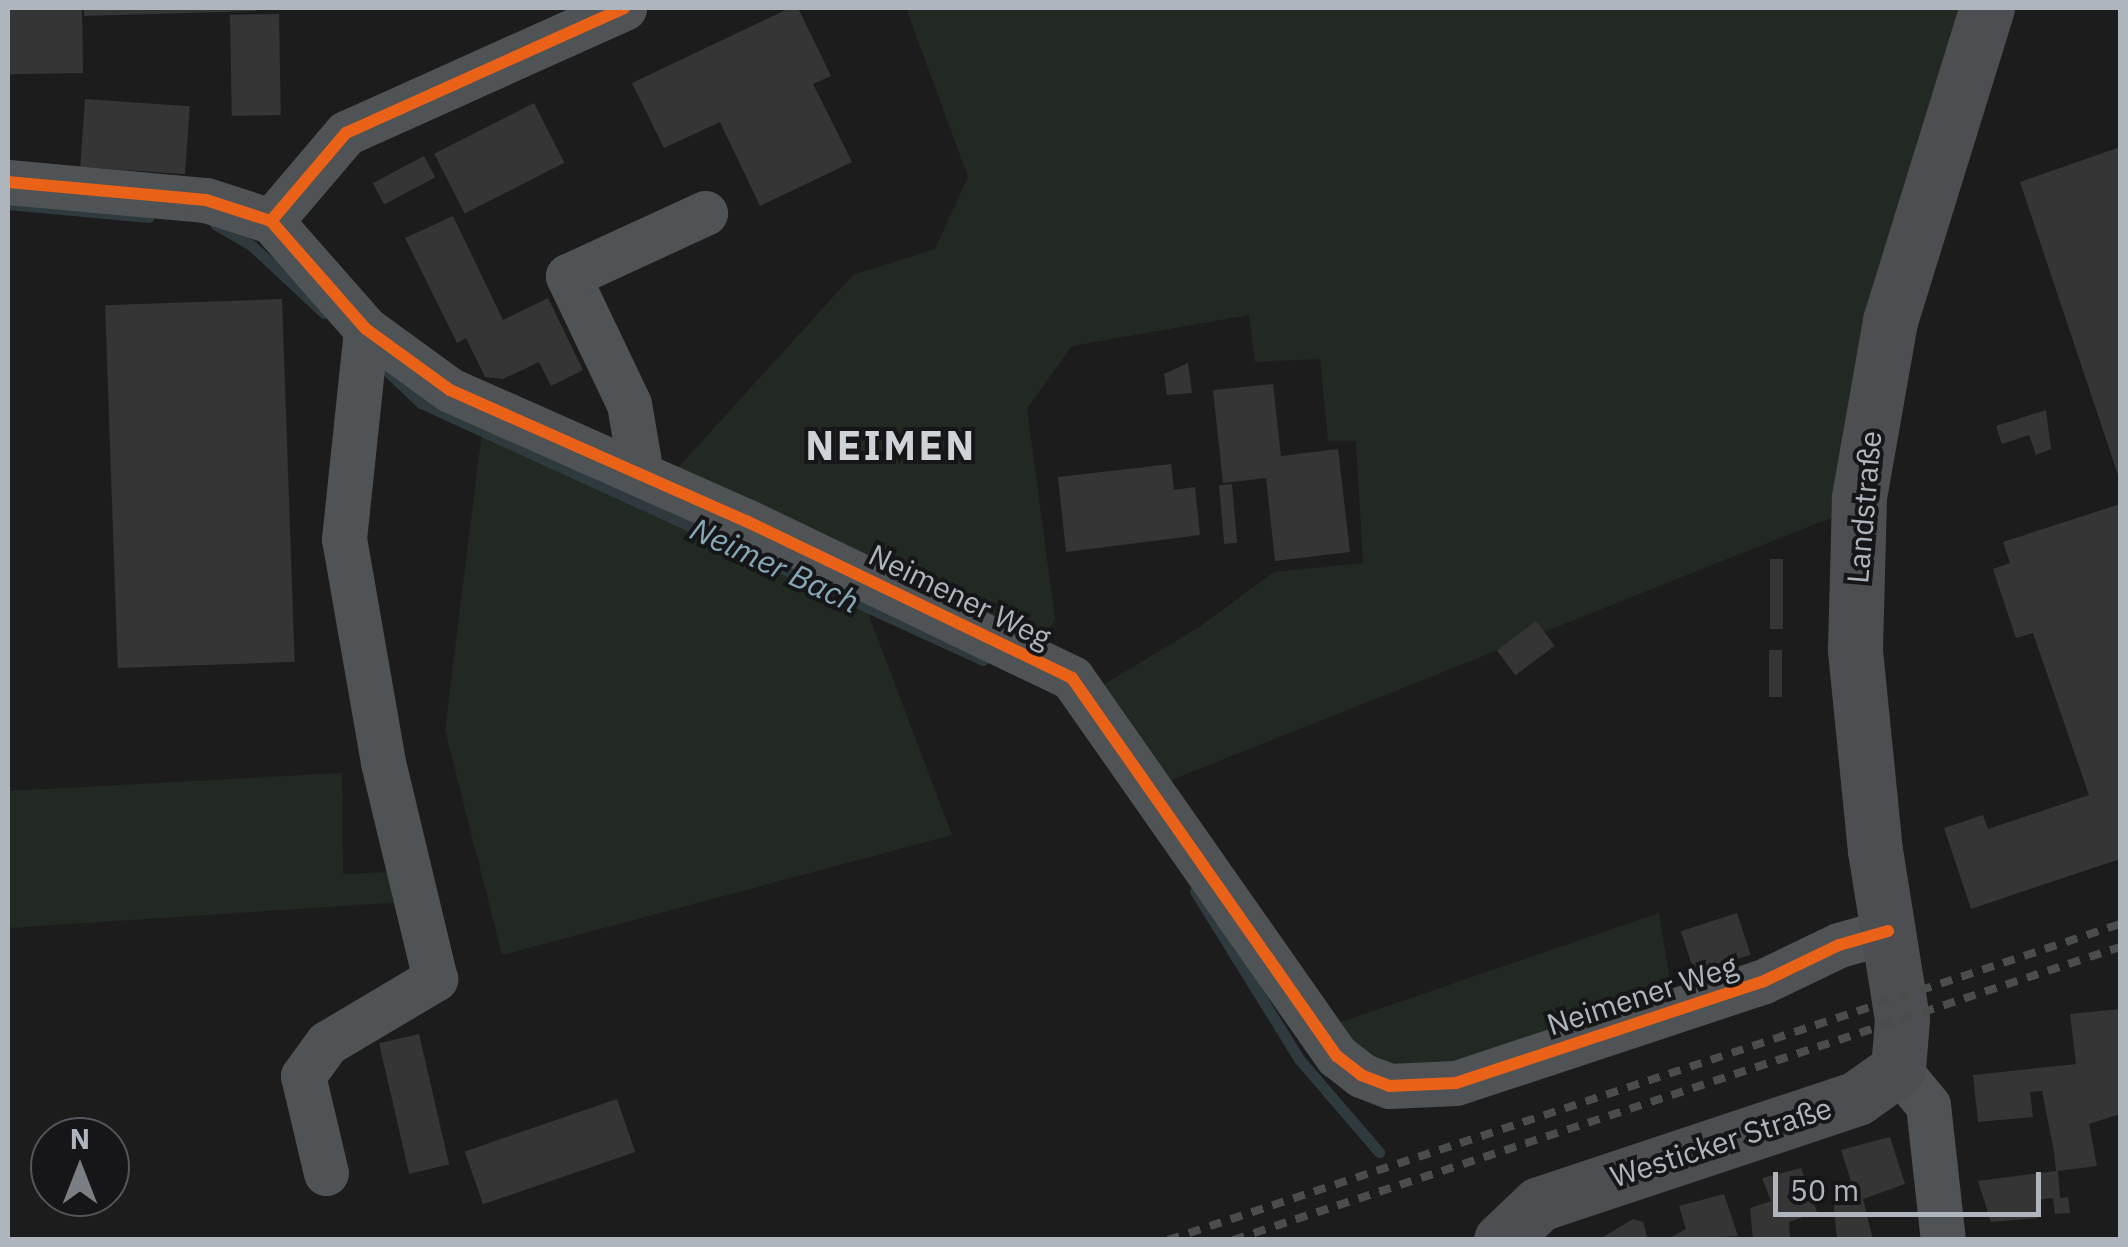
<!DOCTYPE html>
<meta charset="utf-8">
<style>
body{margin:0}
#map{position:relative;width:2128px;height:1247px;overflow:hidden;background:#1c1c1c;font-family:"IBM Plex Sans",sans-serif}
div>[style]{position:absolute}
.green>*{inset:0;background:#222922}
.stream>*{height:11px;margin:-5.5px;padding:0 5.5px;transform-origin:5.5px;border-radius:5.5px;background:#2f3a3e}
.building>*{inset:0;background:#353536;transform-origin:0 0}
.minor>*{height:45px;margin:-22.5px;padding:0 22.5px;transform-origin:22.5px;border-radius:22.5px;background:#505355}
.major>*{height:55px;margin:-27.5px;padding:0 27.5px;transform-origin:27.5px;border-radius:27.5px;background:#4d4e51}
.rail>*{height:8px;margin-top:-4px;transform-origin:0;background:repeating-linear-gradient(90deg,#4b4d4d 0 12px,transparent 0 22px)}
.cycleway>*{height:12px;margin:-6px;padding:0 6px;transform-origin:6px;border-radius:6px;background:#ea6118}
span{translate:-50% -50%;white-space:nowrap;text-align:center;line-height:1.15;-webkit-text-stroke:8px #161618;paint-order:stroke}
.street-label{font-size:30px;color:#aeb5bc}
.water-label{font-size:32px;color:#86a8b6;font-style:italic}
.district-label{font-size:40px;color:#cfd3d8;font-weight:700;letter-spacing:2.5px}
.frame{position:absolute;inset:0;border:10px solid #aeb5bc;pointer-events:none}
.north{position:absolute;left:30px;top:1117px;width:100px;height:100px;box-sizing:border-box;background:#161618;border:2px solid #53565a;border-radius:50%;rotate:0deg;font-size:28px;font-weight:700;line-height:40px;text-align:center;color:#aeb5bc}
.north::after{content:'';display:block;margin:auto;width:35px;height:45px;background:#7b7f84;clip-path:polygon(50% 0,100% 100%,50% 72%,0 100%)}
.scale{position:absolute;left:1773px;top:1172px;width:268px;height:45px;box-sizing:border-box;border:5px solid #aeb5bc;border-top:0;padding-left:12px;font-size:30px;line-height:35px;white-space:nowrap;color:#aeb5bc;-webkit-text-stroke:8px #161618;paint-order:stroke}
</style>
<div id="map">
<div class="green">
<i style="clip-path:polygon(906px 8px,1969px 8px,1838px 515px,1161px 784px,1095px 690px,1199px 627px,1274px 572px,1363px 563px,1356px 441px,1328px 441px,1320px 359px,1255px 362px,1249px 315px,1072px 346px,1027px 408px,1055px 619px,1035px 655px,665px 482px,853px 275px,935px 249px,968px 177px)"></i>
<i style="clip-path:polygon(483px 424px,862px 597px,952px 835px,502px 955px,445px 730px)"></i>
<i style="clip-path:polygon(342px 773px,343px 874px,395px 872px,403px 902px,8px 928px,8px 791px)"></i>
<i style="clip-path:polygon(1659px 913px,1673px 1000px,1423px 1077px,1364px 1062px,1338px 1023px)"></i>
</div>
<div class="stream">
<i style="left:8px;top:204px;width:141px;rotate:5.3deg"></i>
<i style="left:215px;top:224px;width:42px;rotate:30.3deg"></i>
<i style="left:251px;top:245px;width:100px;rotate:43deg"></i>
<i style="left:382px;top:366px;width:54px;rotate:43.5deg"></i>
<i style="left:421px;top:403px;width:618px;rotate:24.57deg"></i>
<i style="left:1195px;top:891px;width:198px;rotate:58.2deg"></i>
<i style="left:1299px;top:1059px;width:123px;rotate:49.3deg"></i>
</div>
<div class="building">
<i style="left:82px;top:8px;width:65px;height:74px;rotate:89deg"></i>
<i style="clip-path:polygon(84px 8px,256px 8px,256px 11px,84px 16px)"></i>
<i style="clip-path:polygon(790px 8px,798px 8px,831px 76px,813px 84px,852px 162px,760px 206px,720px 122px,664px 148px,632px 83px)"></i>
<i style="left:279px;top:14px;width:101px;height:49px;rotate:89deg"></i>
<i style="left:85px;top:99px;width:105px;height:68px;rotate:4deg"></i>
<i style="left:534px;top:103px;width:67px;height:112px;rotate:63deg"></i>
<i style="clip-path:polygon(2120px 147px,2120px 481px,2020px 182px)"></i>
<i style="left:424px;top:156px;width:24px;height:58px;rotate:62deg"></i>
<i style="clip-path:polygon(453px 216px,503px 320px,548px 298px,583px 370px,551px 386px,539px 362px,503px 379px,485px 377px,466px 338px,457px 343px,405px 238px)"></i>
<i style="left:282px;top:299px;width:363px;height:177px;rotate:88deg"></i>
<i style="clip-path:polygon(1188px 363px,1192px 393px,1167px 395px,1164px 374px)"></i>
<i style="clip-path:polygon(1273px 384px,1281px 456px,1338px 449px,1350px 552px,1275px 561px,1266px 478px,1223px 483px,1213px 390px)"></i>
<i style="clip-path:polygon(2046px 410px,2051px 449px,2036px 455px,2029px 435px,2002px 444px,1996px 426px)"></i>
<i style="clip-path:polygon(1171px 464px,1174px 490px,1195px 487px,1200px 535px,1066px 552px,1058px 477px)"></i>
<i style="left:1232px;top:484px;width:59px;height:13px;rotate:85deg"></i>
<i style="clip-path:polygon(2120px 504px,2120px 859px,1971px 909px,1944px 828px,1983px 815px,1988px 829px,2089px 795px,2033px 633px,2016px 638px,1993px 569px,2010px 563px,2003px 542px)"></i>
<i style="left:1770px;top:559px;width:13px;height:70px"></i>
<i style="left:1536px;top:621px;width:31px;height:49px;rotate:53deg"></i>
<i style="left:1769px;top:650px;width:13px;height:47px"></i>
<i style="left:1737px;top:913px;width:44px;height:59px;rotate:72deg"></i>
<i style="clip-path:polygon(2120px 1009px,2120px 1114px,2089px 1124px,2097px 1166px,2058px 1171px,2060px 1198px,2068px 1197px,2070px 1213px,2055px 1214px,2053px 1198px,2036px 1200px,2038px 1218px,1991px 1222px,1978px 1181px,2056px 1171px,2054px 1152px,2042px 1091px,2030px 1092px,2033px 1117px,1978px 1122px,1973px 1075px,2076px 1064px,2070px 1014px)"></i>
<i style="left:419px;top:1034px;width:134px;height:41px;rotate:77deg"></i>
<i style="left:617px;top:1099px;width:56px;height:161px;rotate:71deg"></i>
<i style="clip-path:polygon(1890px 1137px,1905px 1184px,1863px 1199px,1873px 1240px,1837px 1240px,1832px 1188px,1851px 1181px,1841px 1150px)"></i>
<i style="clip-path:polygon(1801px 1168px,1817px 1212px,1789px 1222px,1790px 1240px,1753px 1240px,1750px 1208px,1771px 1201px,1762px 1178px)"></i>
<i style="clip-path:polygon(1724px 1194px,1738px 1236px,1666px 1240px,1686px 1229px,1679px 1206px)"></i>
<i style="clip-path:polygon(1633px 1219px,1643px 1222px,1648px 1240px,1598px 1240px)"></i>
</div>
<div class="minor">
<i style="left:8px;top:182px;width:199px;rotate:5.2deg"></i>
<i style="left:206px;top:200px;width:68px;rotate:17.9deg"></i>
<i style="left:271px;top:221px;width:144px;rotate:48.7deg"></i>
<i style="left:366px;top:329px;width:104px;rotate:36deg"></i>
<i style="left:450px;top:390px;width:324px;rotate:23.9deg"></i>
<i style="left:746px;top:521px;width:362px;rotate:25.7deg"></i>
<i style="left:1072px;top:678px;width:462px;rotate:55deg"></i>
<i style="left:1337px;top:1056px;width:31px;rotate:38deg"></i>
<i style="left:1361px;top:1075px;width:30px;rotate:21deg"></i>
<i style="left:1389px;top:1086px;width:67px;rotate:-2.6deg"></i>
<i style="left:1456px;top:1083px;width:322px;rotate:-18.3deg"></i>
<i style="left:1762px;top:982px;width:85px;rotate:-25.7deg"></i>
<i style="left:1839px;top:945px;width:51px;rotate:-15.9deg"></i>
<i style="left:271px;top:221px;width:116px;rotate:-49.6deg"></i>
<i style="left:346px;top:133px;width:305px;rotate:-24.2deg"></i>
<i style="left:641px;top:474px;width:71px;rotate:-99.7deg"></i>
<i style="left:629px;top:404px;width:142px;rotate:-115.5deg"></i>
<i style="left:568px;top:276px;width:151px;rotate:-24.7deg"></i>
<i style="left:1898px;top:1069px;width:47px;rotate:50.2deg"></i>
<i style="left:1928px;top:1105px;width:136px;rotate:83.7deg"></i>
<i style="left:326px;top:1173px;width:100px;rotate:-103.3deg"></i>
<i style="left:303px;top:1076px;width:41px;rotate:-54deg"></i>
<i style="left:327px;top:1043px;width:126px;rotate:-30.7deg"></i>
<i style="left:435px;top:979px;width:223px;rotate:-103.5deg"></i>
<i style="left:383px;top:762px;width:226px;rotate:-99.9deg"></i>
<i style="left:344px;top:539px;width:211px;rotate:-84deg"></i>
</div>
<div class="major">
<i style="left:1501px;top:1240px;width:52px;rotate:-43.5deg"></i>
<i style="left:1539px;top:1204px;width:335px;rotate:-18.4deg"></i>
<i style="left:1857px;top:1098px;width:50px;rotate:-35.3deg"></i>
<i style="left:1898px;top:1069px;width:50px;rotate:-85.4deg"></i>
<i style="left:1902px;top:1019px;width:170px;rotate:-99.1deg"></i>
<i style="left:1875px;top:851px;width:203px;rotate:-95.7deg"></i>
<i style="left:1855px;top:649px;width:152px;rotate:-88.5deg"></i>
<i style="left:1859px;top:497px;width:179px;rotate:-80deg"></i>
<i style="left:1890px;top:321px;width:328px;rotate:-72.8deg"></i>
</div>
<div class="rail">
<i style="left:1168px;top:1240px;width:1003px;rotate:-18.36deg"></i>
<i style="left:1233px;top:1240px;width:934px;rotate:-18.28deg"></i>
</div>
<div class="cycleway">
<i style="left:8px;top:182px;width:199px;rotate:5.2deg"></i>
<i style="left:206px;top:200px;width:68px;rotate:17.9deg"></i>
<i style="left:271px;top:221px;width:144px;rotate:48.7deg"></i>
<i style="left:366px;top:329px;width:104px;rotate:36deg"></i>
<i style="left:450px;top:390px;width:324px;rotate:23.9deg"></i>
<i style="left:746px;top:521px;width:362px;rotate:25.7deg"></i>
<i style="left:1072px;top:678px;width:462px;rotate:55deg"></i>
<i style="left:1337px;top:1056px;width:31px;rotate:38deg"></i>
<i style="left:1361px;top:1075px;width:30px;rotate:21deg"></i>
<i style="left:1389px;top:1086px;width:67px;rotate:-2.6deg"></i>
<i style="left:1456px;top:1083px;width:322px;rotate:-18.3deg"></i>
<i style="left:1762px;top:982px;width:85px;rotate:-25.7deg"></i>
<i style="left:1839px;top:945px;width:51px;rotate:-15.9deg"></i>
<i style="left:271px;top:221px;width:116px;rotate:-49.6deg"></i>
<i style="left:346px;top:133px;width:305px;rotate:-24.2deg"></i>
</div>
<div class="street-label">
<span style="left:1864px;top:507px;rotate:-85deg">Landstraße</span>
<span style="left:960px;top:596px;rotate:26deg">Neimener Weg</span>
<span style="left:1642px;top:995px;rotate:-18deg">Neimener Weg</span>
<span style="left:1721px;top:1142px;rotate:-18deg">Westicker Straße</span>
</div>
<div class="water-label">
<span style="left:775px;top:565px;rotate:25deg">Neimer Bach</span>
</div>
<div class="district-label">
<span style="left:891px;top:445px">NEIMEN</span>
</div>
<div class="frame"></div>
<div class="north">N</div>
<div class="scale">50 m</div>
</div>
